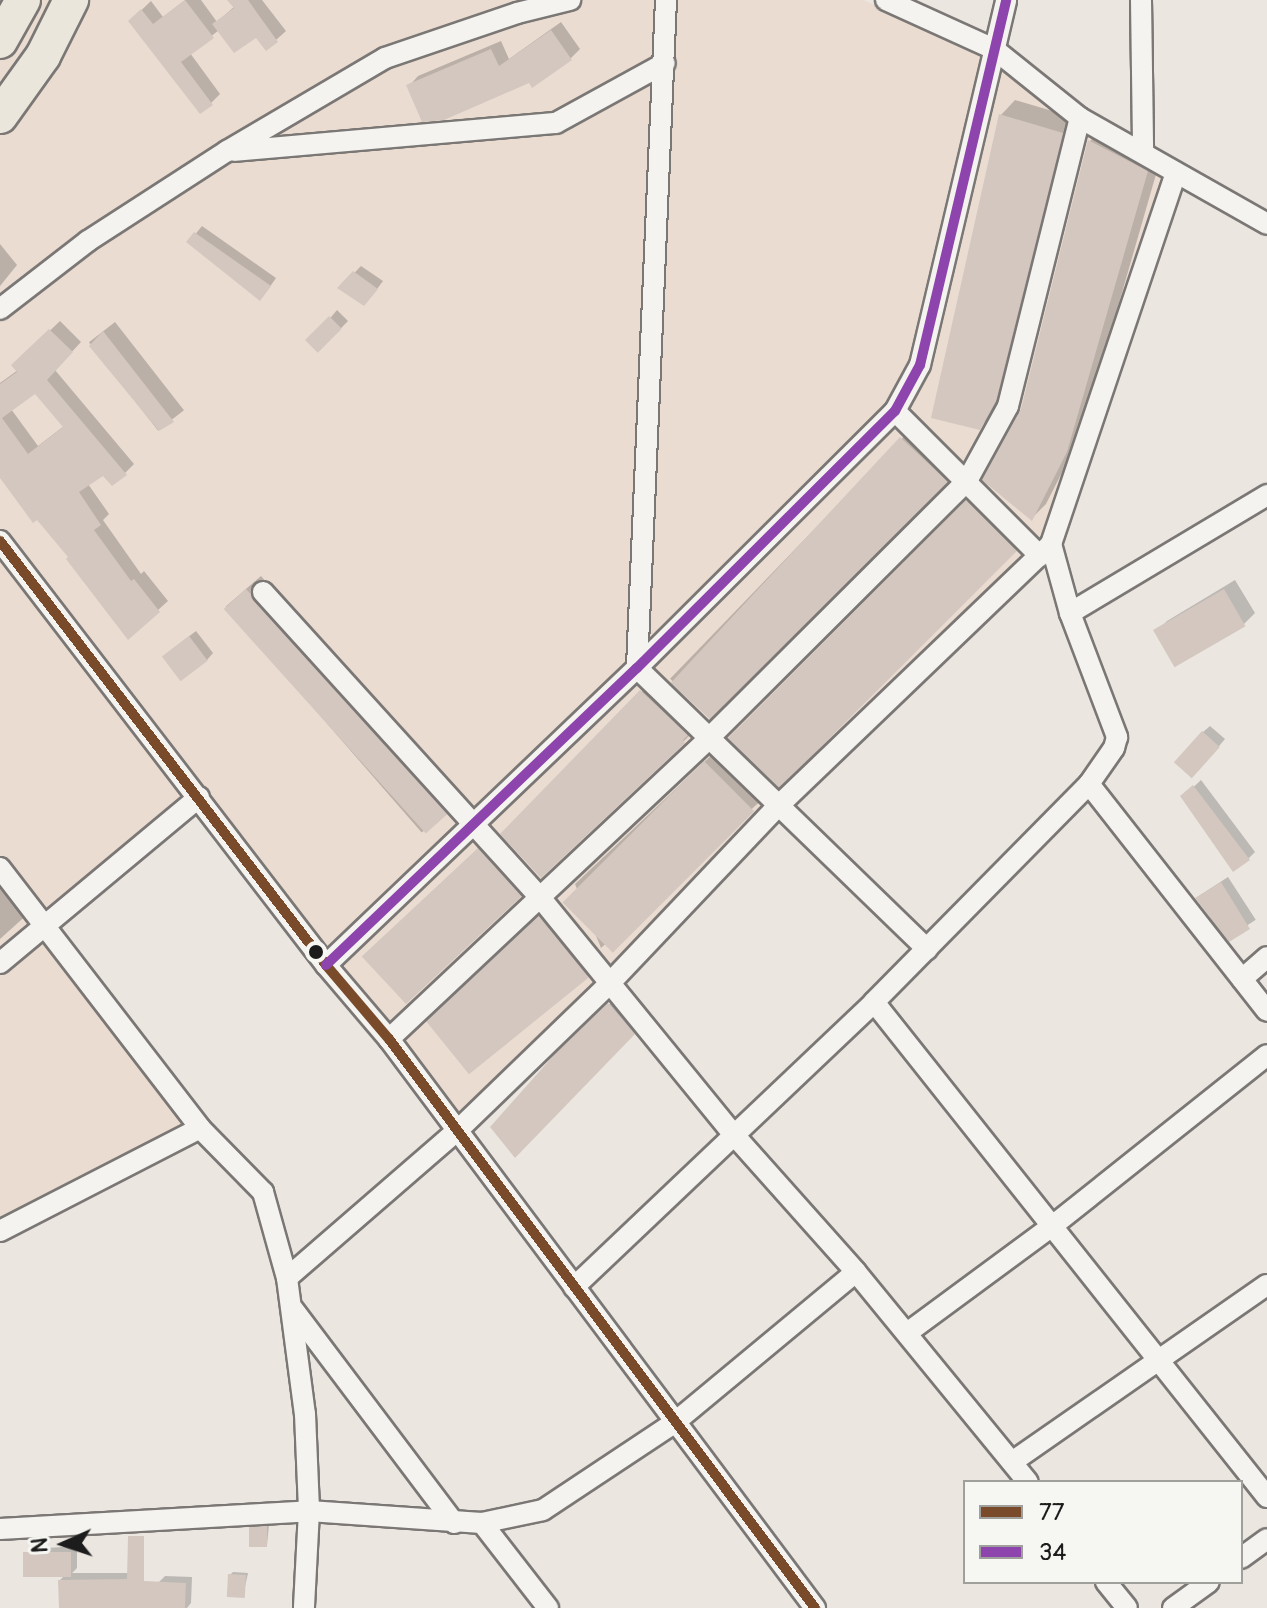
<!DOCTYPE html>
<style>
body{margin:0}
#map{position:relative;width:1267px;height:1608px;overflow:hidden;background:#ece6e1;font-family:Pangolin,sans-serif}
div>[style]{position:absolute}
.built>*{inset:0;background:#eadcd1}
.shadow>*{inset:0;background:#0003;transform-origin:0 0}
.building>*{inset:0;background:#d3c7bf;transform-origin:0 0}
.roads{filter:drop-shadow(2px 0 #7a7775) drop-shadow(-2px 0 #7a7775) drop-shadow(0 2px #7a7775) drop-shadow(0 -2px #7a7775)}
.minor>*{height:20px;margin:-10px;padding:0 10px;transform-origin:10px;border-radius:10px;background:#f4f3f0}
.trunk>*{height:34px;margin:-17px;padding:0 17px;transform-origin:17px;border-radius:17px;background:#ebe6dc}
.bus-1>*{height:10px;margin:-5px;padding:0 5px;transform-origin:5px;border-radius:5px;background:#7a4b2a}
.bus-2>*{height:10px;margin:-5px;padding:0 5px;transform-origin:5px;border-radius:5px;background:#8e44ad}
.dots>*{width:22px;height:22px;translate:-50% -50%;box-sizing:border-box;border:4px solid #f6f6f2;border-radius:50%}
span{translate:-50% -50%;white-space:nowrap;text-align:center;line-height:1.15;-webkit-text-stroke:7px #f6f6f2;paint-order:stroke}
.legend{position:absolute;left:963px;top:1480px;width:280px;height:104px;box-sizing:border-box;background:#f6f6f2;border:2px solid #9f9f9c;margin:0;padding:10px 14px;list-style:none;font-size:24px;color:#1c1c1c}
.legend li{display:flex;align-items:center;gap:16px;height:40px}
.legend b{width:40px;border:2px solid #9f9f9c}
.north{position:absolute;left:24px;top:1504px;width:80px;height:80px;-webkit-text-stroke:6px #f6f6f2;paint-order:stroke;rotate:267deg;font-size:22px;font-weight:700;line-height:32px;text-align:center;color:#1c1c1c}
.north::after{content:'';display:block;margin:auto;width:28px;height:36px;background:#1c1c1c;clip-path:polygon(50% 0,100% 100%,50% 72%,0 100%)}
</style>
<div id="map">
<div class="built">
<i style="clip-path:polygon(0 0,863px 0,979px 51px,1176px 161px,1044px 549px,455px 1132px,196px 806px,42px 923px,196px 1127px,0 1227px)"></i>
</div>
<div class="shadow">
<i style="clip-path:polygon(185px 0,201px 0,217px 22px,235px 6px,230px 0,262px 0,286px 31px,267px 48px,257px 35px,219px 30px,190px 53px,220px 94px,211px 103px,130px 21px,151px 1px,163px 17px)"></i>
<i style="clip-path:polygon(561px 22px,580px 49px,570px 59px,529px 81px,409px 86px,418px 76px,501px 41px,509px 59px)"></i>
<i style="clip-path:polygon(1015px 100px,1076px 118px,1010px 385px,994px 413px,980px 427px,933px 416px,1001px 115px)"></i>
<i style="clip-path:polygon(1104px 127px,1161px 157px,1081px 435px,1046px 504px,1032px 518px,1022px 410px,1090px 141px)"></i>
<i style="clip-path:polygon(202px 226px,276px 278px,267px 291px,189px 242px)"></i>
<i style="clip-path:polygon(0 244px,17px 265px,0 286px)"></i>
<i style="clip-path:polygon(361px 266px,383px 281px,371px 297px,340px 288px)"></i>
<i style="clip-path:polygon(337px 310px,348px 321px,319px 351px,310px 342px)"></i>
<i style="clip-path:polygon(evenodd,60px 321px,81px 342px,55px 370px,134px 464px,125px 473px,103px 473px,88px 484px,109px 514px,103px 520px,141px 574px,144px 571px,168px 601px,128px 637px,71px 557px,0 470px,0 383px,18px 370px,14px 365px,60px 321px,36px 391px,64px 426px,38px 446px,11px 409px,36px 391px)"></i>
<i style="left:115px;top:322px;width:112px;height:33px;rotate:52deg"></i>
<i style="left:916px;top:424px;width:61px;height:354px;rotate:44deg"></i>
<i style="clip-path:polygon(982px 487px,1029px 535px,1015px 550px,731px 738px)"></i>
<i style="left:261px;top:576px;width:299px;height:47px;rotate:49deg"></i>
<i style="clip-path:polygon(1235px 580px,1255px 613px,1244px 624px,1175px 664px,1156px 632px,1167px 621px)"></i>
<i style="clip-path:polygon(196px 631px,213px 653px,207px 660px,171px 650px)"></i>
<i style="clip-path:polygon(656px 677px,698px 727px,684px 741px,503px 834px)"></i>
<i style="clip-path:polygon(1210px 726px,1225px 739px,1198px 771px,1203px 732px)"></i>
<i style="clip-path:polygon(719px 748px,767px 795px,601px 948px,575px 884px)"></i>
<i style="clip-path:polygon(1201px 780px,1255px 852px,1248px 859px,1183px 797px)"></i>
<i style="clip-path:polygon(494px 836px,535px 881px,520px 895px,366px 958px)"></i>
<i style="clip-path:polygon(0 873px,30px 912px,0 939px)"></i>
<i style="left:1228px;top:877px;width:51px;height:37px;rotate:57deg"></i>
<i style="clip-path:polygon(554px 903px,602px 961px,587px 976px,444px 1007px)"></i>
<i style="clip-path:polygon(624px 990px,648px 1018px,515px 1155px,555px 1057px)"></i>
<i style="clip-path:polygon(254px 1525px,269px 1525px,267px 1545px,251px 1528px)"></i>
<i style="clip-path:polygon(77px 1546px,77px 1568px,72px 1573px,143px 1573px,61px 1608px,60px 1580px,65px 1575px,25px 1556px,32px 1549px)"></i>
<i style="clip-path:polygon(233px 1572px,248px 1573px,243px 1596px,230px 1575px)"></i>
<i style="clip-path:polygon(165px 1576px,192px 1577px,191px 1603px,187px 1608px,165px 1608px,159px 1582px)"></i>
</div>
<div class="building">
<i style="clip-path:polygon(185px 0,214px 38px,181px 62px,213px 105px,200px 114px,128px 21px,141px 9px,153px 24px)"></i>
<i style="clip-path:polygon(227px 0,248px 0,278px 42px,266px 51px,256px 38px,234px 53px,212px 24px,234px 8px)"></i>
<i style="clip-path:polygon(551px 30px,572px 60px,532px 88px,529px 83px,444px 120px,422px 122px,406px 85px,491px 49px,499px 66px)"></i>
<i style="clip-path:polygon(999px 114px,1063px 133px,996px 401px,980px 430px,931px 418px)"></i>
<i style="clip-path:polygon(1088px 140px,1148px 171px,1067px 452px,1032px 521px,982px 480px,1021px 409px)"></i>
<i style="clip-path:polygon(194px 232px,271px 286px,260px 301px,186px 242px)"></i>
<i style="clip-path:polygon(353px 271px,378px 289px,364px 306px,337px 288px)"></i>
<i style="left:329px;top:316px;width:18px;height:34px;rotate:45deg"></i>
<i style="clip-path:polygon(evenodd,49px 329px,73px 352px,47px 380px,127px 475px,112px 486px,103px 476px,79px 492px,101px 525px,94px 530px,131px 581px,134px 579px,160px 612px,128px 640px,66px 559px,68px 557px,37px 520px,33px 523px,0 478px,0 384px,17px 372px,11px 365px,49px 329px,35px 394px,63px 427px,28px 454px,2px 418px,35px 394px)"></i>
<i style="clip-path:polygon(103px 331px,174px 422px,159px 431px,89px 346px)"></i>
<i style="left:900px;top:437px;width:66px;height:336px;rotate:43deg"></i>
<i style="left:966px;top:500px;width:72px;height:337px;rotate:45deg"></i>
<i style="left:246px;top:589px;width:302px;height:30px;rotate:48deg"></i>
<i style="left:1224px;top:589px;width:43px;height:82px;rotate:60deg"></i>
<i style="left:189px;top:636px;width:31px;height:34px;rotate:53deg"></i>
<i style="clip-path:polygon(640px 690px,688px 735px,683px 740px,685px 743px,541px 878px,500px 834px)"></i>
<i style="left:1202px;top:731px;width:24px;height:42px;rotate:42deg"></i>
<i style="left:704px;top:761px;width:71px;height:200px;rotate:45deg"></i>
<i style="clip-path:polygon(1193px 785px,1250px 860px,1233px 872px,1180px 796px)"></i>
<i style="left:478px;top:848px;width:65px;height:159px;rotate:47deg"></i>
<i style="clip-path:polygon(1221px 882px,1250px 929px,1229px 942px,1195px 898px)"></i>
<i style="left:539px;top:916px;width:79px;height:154px;rotate:51deg"></i>
<i style="clip-path:polygon(608px 1003px,635px 1034px,515px 1158px,490px 1127px,554px 1055px)"></i>
<i style="left:267px;top:1526px;width:21px;height:18px;rotate:90deg"></i>
<i style="clip-path:polygon(128px 1536px,144px 1536px,144px 1581px,186px 1583px,185px 1608px,59px 1608px,58px 1580px,127px 1579px)"></i>
<i style="left:71px;top:1552px;width:25px;height:48px;rotate:90deg"></i>
<i style="left:228px;top:1574px;width:18px;height:23px;rotate:3deg"></i>
</div>
<div class="roads">
<div class="minor">
<i style="left:666px;top:0;width:669px;rotate:92.49deg"></i>
<i style="left:637px;top:668px;width:404px;rotate:44.1deg"></i>
<i style="left:886px;top:0;width:119px;rotate:24.4deg"></i>
<i style="left:994px;top:49px;width:110px;rotate:38.7deg"></i>
<i style="left:1080px;top:118px;width:215px;rotate:29.5deg"></i>
<i style="left:1141px;top:0;width:152px;rotate:89.2deg"></i>
<i style="left:234px;top:151px;width:323px;rotate:-5deg"></i>
<i style="left:556px;top:123px;width:124px;rotate:-28.8deg"></i>
<i style="left:0;top:309px;width:111px;rotate:-37.7deg"></i>
<i style="left:88px;top:241px;width:166px;rotate:-32.9deg"></i>
<i style="left:227px;top:151px;width:183px;rotate:-30.5deg"></i>
<i style="left:385px;top:58px;width:139px;rotate:-18.8deg"></i>
<i style="left:517px;top:13px;width:55px;rotate:-13.8deg"></i>
<i style="left:895px;top:411px;width:205px;rotate:45deg"></i>
<i style="left:0;top:541px;width:535px;rotate:52.44deg"></i>
<i style="left:326px;top:965px;width:97px;rotate:49.6deg"></i>
<i style="left:389px;top:1039px;width:711px;rotate:53.18deg"></i>
<i style="left:1051px;top:544px;width:72px;rotate:74.6deg"></i>
<i style="left:1070px;top:613px;width:133px;rotate:69.2deg"></i>
<i style="left:1117px;top:737px;width:11px;rotate:105deg"></i>
<i style="left:1114px;top:748px;width:44px;rotate:124.8deg"></i>
<i style="left:1089px;top:784px;width:288px;rotate:51.9deg"></i>
<i style="left:263px;top:592px;width:411px;rotate:47.8deg"></i>
<i style="left:539px;top:896px;width:310px;rotate:50.8deg"></i>
<i style="left:735px;top:1136px;width:182px;rotate:48.3deg"></i>
<i style="left:856px;top:1272px;width:271px;rotate:50.7deg"></i>
<i style="left:1070px;top:613px;width:230px;rotate:-30.9deg"></i>
<i style="left:0;top:868px;width:328px;rotate:52.4deg"></i>
<i style="left:200px;top:1128px;width:90px;rotate:45.5deg"></i>
<i style="left:263px;top:1192px;width:89px;rotate:74.4deg"></i>
<i style="left:287px;top:1278px;width:137px;rotate:82.5deg"></i>
<i style="left:305px;top:1414px;width:97px;rotate:87.6deg"></i>
<i style="left:309px;top:1511px;width:97px;rotate:93deg"></i>
<i style="left:0;top:963px;width:259px;rotate:-39.8deg"></i>
<i style="left:326px;top:965px;width:430px;rotate:-43.7deg"></i>
<i style="left:637px;top:668px;width:364px;rotate:-44.9deg"></i>
<i style="left:895px;top:411px;width:52px;rotate:-61.5deg"></i>
<i style="left:920px;top:365px;width:375px;rotate:-76.7deg"></i>
<i style="left:1242px;top:979px;width:33px;rotate:-41deg"></i>
<i style="left:874px;top:1002px;width:632px;rotate:51.55deg"></i>
<i style="left:389px;top:1039px;width:438px;rotate:-43.2deg"></i>
<i style="left:708px;top:739px;width:366px;rotate:-44.9deg"></i>
<i style="left:967px;top:481px;width:85px;rotate:-61.3deg"></i>
<i style="left:1008px;top:406px;width:297px;rotate:-76deg"></i>
<i style="left:0;top:1231px;width:225px;rotate:-27.2deg"></i>
<i style="left:287px;top:1278px;width:226px;rotate:-40.9deg"></i>
<i style="left:458px;top:1130px;width:210px;rotate:-44deg"></i>
<i style="left:609px;top:984px;width:244px;rotate:-46.5deg"></i>
<i style="left:777px;top:807px;width:380px;rotate:-43.8deg"></i>
<i style="left:1051px;top:544px;width:391px;rotate:-71.4deg"></i>
<i style="left:574px;top:1287px;width:414px;rotate:-43.5deg"></i>
<i style="left:874px;top:1002px;width:306px;rotate:-45.4deg"></i>
<i style="left:293px;top:1309px;width:268px;rotate:53deg"></i>
<i style="left:907px;top:1333px;width:179px;rotate:-36.4deg"></i>
<i style="left:1051px;top:1227px;width:276px;rotate:-38.5deg"></i>
<i style="left:1012px;top:1462px;width:310px;rotate:-34.8deg"></i>
<i style="left:482px;top:1523px;width:108px;rotate:52.2deg"></i>
<i style="left:0;top:1529px;width:310px;rotate:-3.3deg"></i>
<i style="left:309px;top:1511px;width:173px;rotate:4deg"></i>
<i style="left:482px;top:1523px;width:62px;rotate:-12deg"></i>
<i style="left:543px;top:1510px;width:157px;rotate:-33.6deg"></i>
<i style="left:674px;top:1423px;width:236px;rotate:-39.7deg"></i>
<i style="left:1241px;top:1558px;width:32px;rotate:-36deg"></i>
<i style="left:1106px;top:1582px;width:33px;rotate:51deg"></i>
<i style="left:1173px;top:1608px;width:44px;rotate:-35.8deg"></i>
</div>
<div class="trunk">
<i style="left:0;top:41px;width:47px;rotate:-60.7deg"></i>
<i style="left:0;top:116px;width:74px;rotate:-54.4deg"></i>
<i style="left:43px;top:56px;width:63px;rotate:-63.4deg"></i>
</div>
</div>
<div class="bus-1">
<i style="left:0;top:541px;width:535px;rotate:52.44deg"></i>
<i style="left:326px;top:965px;width:97px;rotate:49.6deg"></i>
<i style="left:389px;top:1039px;width:711px;rotate:53.18deg"></i>
</div>
<div class="bus-2">
<i style="left:326px;top:965px;width:430px;rotate:-43.7deg"></i>
<i style="left:637px;top:668px;width:364px;rotate:-44.9deg"></i>
<i style="left:895px;top:411px;width:52px;rotate:-61.5deg"></i>
<i style="left:920px;top:365px;width:375px;rotate:-76.7deg"></i>
</div>
<div class="dots">
<i style="left:316px;top:952px;background:#1c1c1c"></i>
</div>
<ul class="legend">
<li><b style="height:10px;background:#7a4b2a"></b>77</li>
<li><b style="height:10px;background:#8e44ad"></b>34</li>
</ul>
<div class="north">N</div>
</div>
